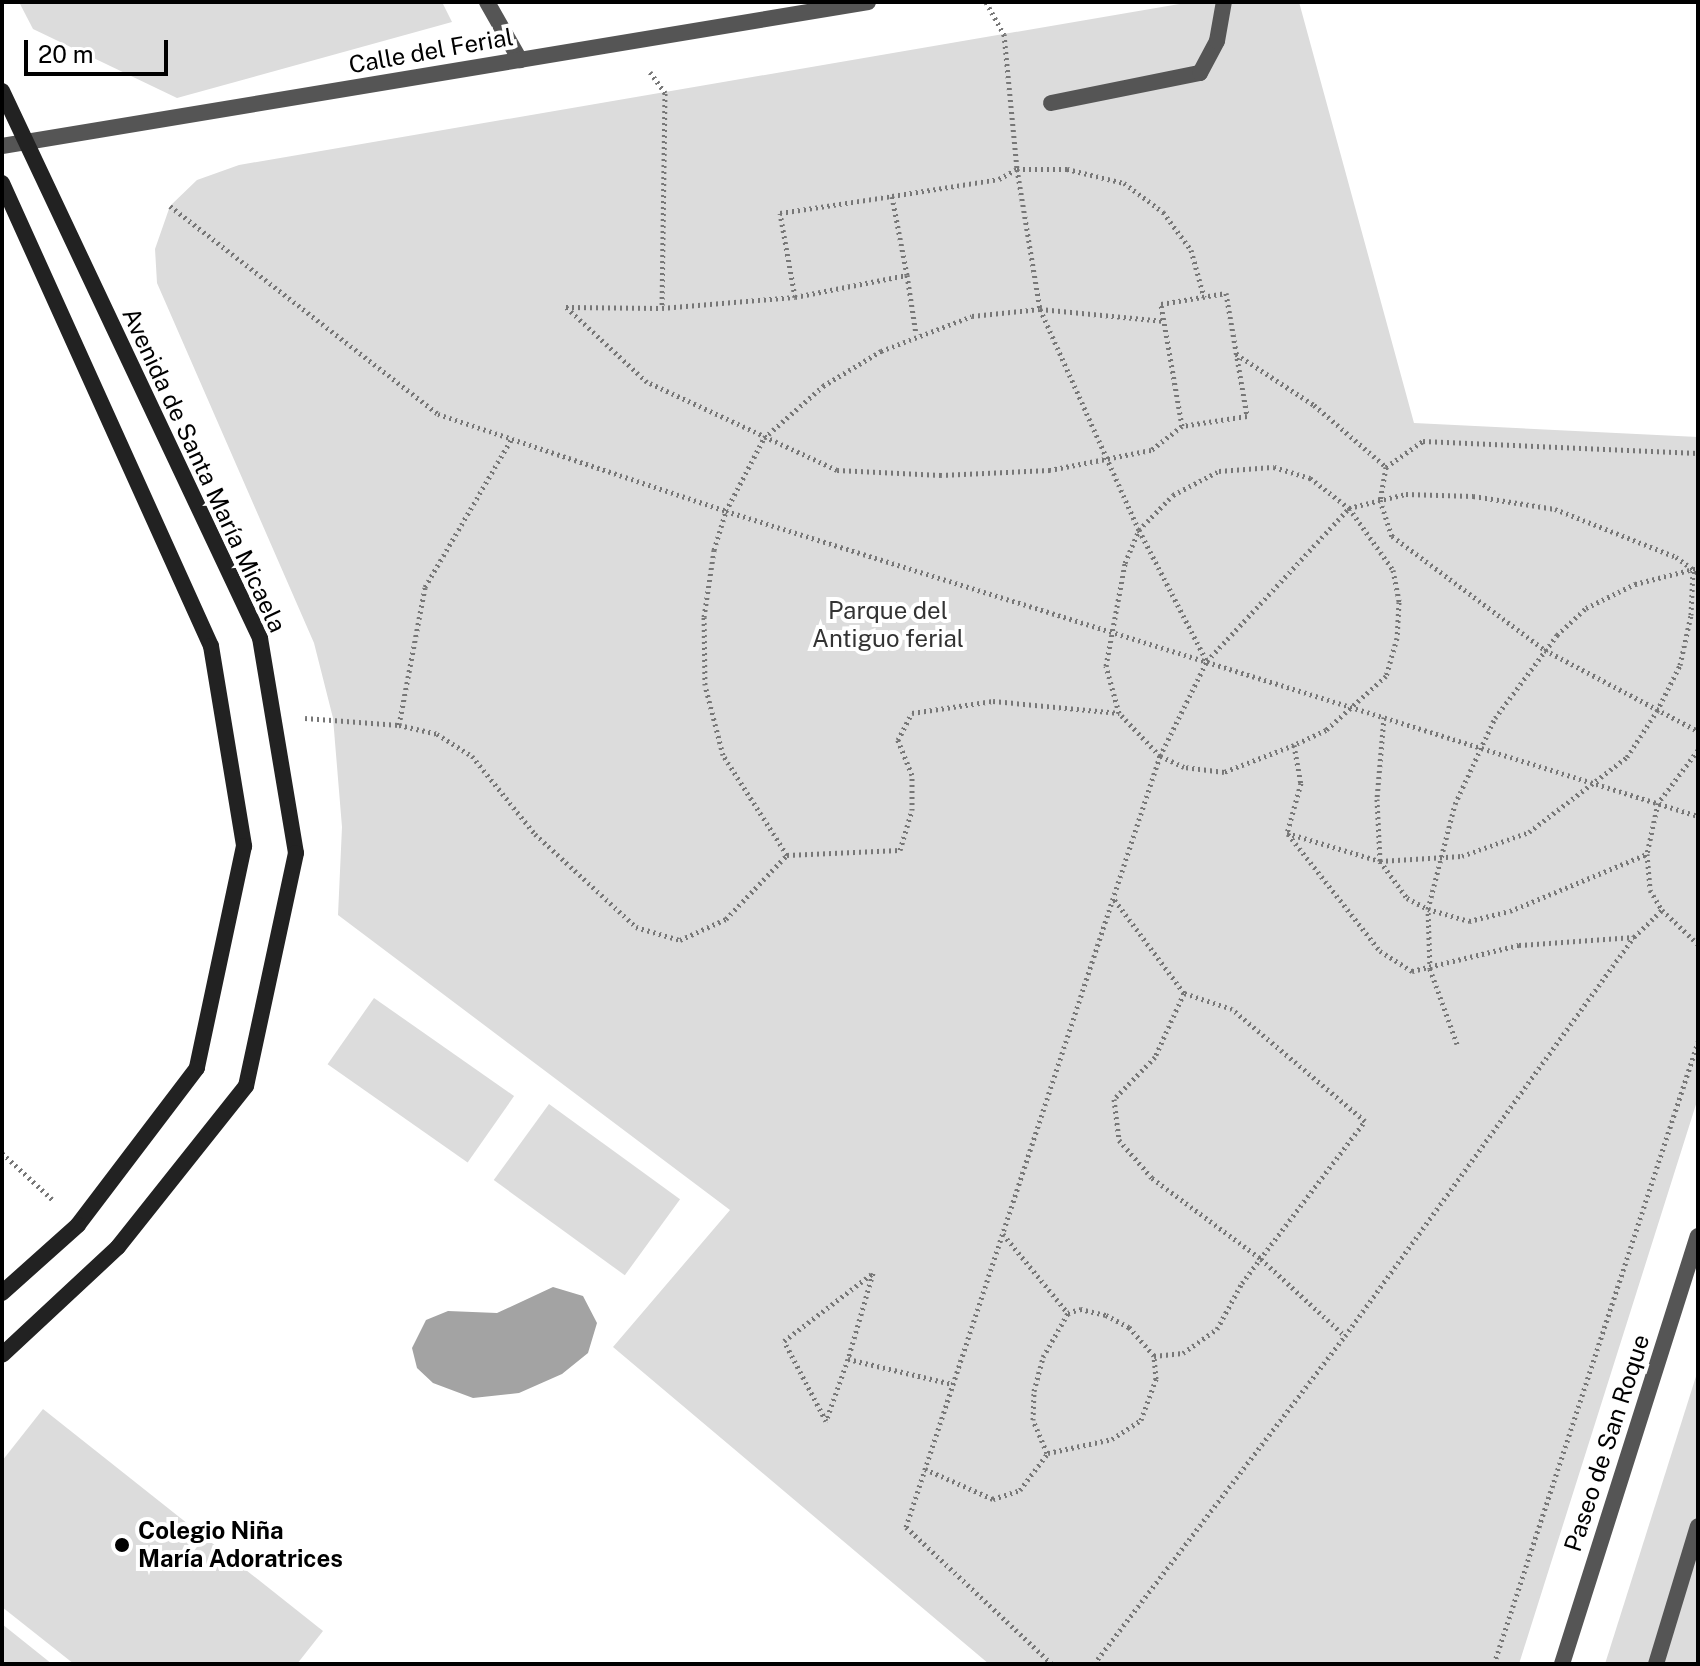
<!DOCTYPE html>
<meta charset="utf-8">
<style>
body{margin:0}
#map{position:relative;width:1700px;height:1666px;overflow:hidden;background:#fff;font-family:"Public Sans",sans-serif}
div>[style]{position:absolute}
.green>*{inset:0;background:#dcdcdc;transform-origin:0 0}
.water>*{inset:0;background:#a3a3a3}
.path>*{height:5px;margin-top:-2.5px;transform-origin:0;background:repeating-linear-gradient(90deg,#777 0 2px,transparent 0 6px)}
.lane>*{height:16px;margin:-8px;padding:0 8px;transform-origin:8px;border-radius:8px;background:#555}
.street>*{height:16px;margin:-8px;padding:0 8px;transform-origin:8px;border-radius:8px;background:#555}
.secondary>*{height:16px;margin:-8px;padding:0 8px;transform-origin:8px;border-radius:8px;background:#222}
.dots>*{width:22px;height:22px;translate:-50% -50%;box-sizing:border-box;border:4px solid #fff;border-radius:50%}
span{translate:-50% -50%;white-space:nowrap;text-align:center;line-height:1.15;-webkit-text-stroke:8px #fff;paint-order:stroke}
.street-label{font-size:24px;color:#000}
.park-label{font-size:24px;color:#333}
.poi-label{font-size:24px;color:#000;font-weight:700}
.left{translate:0 -50%;text-align:left}
.frame{position:absolute;inset:0;border:4px solid #000;pointer-events:none}
.scale{position:absolute;left:24px;top:40px;width:144px;height:36px;box-sizing:border-box;border:4px solid #000;border-top:0;padding-left:10px;font-size:24px;line-height:28px;white-space:nowrap;color:#000;-webkit-text-stroke:6px #fff;paint-order:stroke}
</style>
<div id="map">
<div class="green">
<i style="clip-path:polygon(19px 2px,442px 2px,452px 22px,177px 98px,33px 29px)"></i>
<i style="clip-path:polygon(1191px 2px,1299px 2px,1414px 423px,1698px 437px,1698px 1098px,1519px 1664px,989px 1664px,613px 1347px,730px 1210px,338px 915px,342px 827px,333px 718px,314px 643px,157px 283px,155px 249px,170px 206px,197px 180px,239px 165px)"></i>
<i style="left:374px;top:998px;width:171px;height:81px;rotate:35deg"></i>
<i style="left:549px;top:1104px;width:162px;height:94px;rotate:36deg"></i>
<i style="clip-path:polygon(1698px 1370px,1698px 1664px,1605px 1664px)"></i>
<i style="clip-path:polygon(43px 1409px,323px 1631px,297px 1664px,74px 1664px,2px 1607px,2px 1461px)"></i>
<i style="clip-path:polygon(2px 1624px,52px 1664px,2px 1664px)"></i>
</div>
<div class="water">
<i style="clip-path:polygon(553px 1287px,583px 1296px,597px 1323px,588px 1353px,562px 1374px,519px 1393px,473px 1398px,433px 1383px,417px 1368px,412px 1348px,426px 1320px,448px 1311px,497px 1313px)"></i>
</div>
<div class="path">
<i style="left:986px;top:2px;width:37px;rotate:61deg"></i>
<i style="left:1004px;top:34px;width:136px;rotate:84.5deg"></i>
<i style="left:1017px;top:169px;width:142px;rotate:80.7deg"></i>
<i style="left:1040px;top:309px;width:242px;rotate:65.9deg"></i>
<i style="left:1139px;top:530px;width:146px;rotate:62.7deg"></i>
<i style="left:650px;top:72px;width:26px;rotate:54deg"></i>
<i style="left:665px;top:93px;width:215px;rotate:90.8deg"></i>
<i style="left:170px;top:206px;width:339px;rotate:37.8deg"></i>
<i style="left:438px;top:414px;width:304px;rotate:18.6deg"></i>
<i style="left:726px;top:511px;width:1019px;rotate:17.42deg"></i>
<i style="left:907px;top:275px;width:60px;rotate:81.3deg"></i>
<i style="left:1226px;top:293px;width:125px;rotate:80.3deg"></i>
<i style="left:1247px;top:416px;width:66px;rotate:171.3deg"></i>
<i style="left:1182px;top:426px;width:124px;rotate:-99.8deg"></i>
<i style="left:1161px;top:304px;width:66px;rotate:-9.6deg"></i>
<i style="left:795px;top:297px;width:85px;rotate:-100.1deg"></i>
<i style="left:780px;top:213px;width:113px;rotate:-8.6deg"></i>
<i style="left:1236px;top:354px;width:93px;rotate:33.2deg"></i>
<i style="left:1314px;top:405px;width:95px;rotate:40.7deg"></i>
<i style="left:1386px;top:467px;width:45px;rotate:-35.1deg"></i>
<i style="left:1423px;top:441px;width:275px;rotate:2.5deg"></i>
<i style="left:1182px;top:426px;width:39px;rotate:142deg"></i>
<i style="left:1151px;top:450px;width:103px;rotate:168.8deg"></i>
<i style="left:1050px;top:470px;width:109px;rotate:177.4deg"></i>
<i style="left:941px;top:475px;width:104px;rotate:-177.2deg"></i>
<i style="left:837px;top:470px;width:209px;rotate:-155.1deg"></i>
<i style="left:647px;top:382px;width:110px;rotate:-137.2deg"></i>
<i style="left:566px;top:307px;width:96px;rotate:0.6deg"></i>
<i style="left:662px;top:308px;width:133px;rotate:-4.7deg"></i>
<i style="left:795px;top:297px;width:114px;rotate:-11.1deg"></i>
<i style="left:907px;top:275px;width:80px;rotate:-100.8deg"></i>
<i style="left:892px;top:196px;width:108px;rotate:-9deg"></i>
<i style="left:999px;top:179px;width:21px;rotate:-29deg"></i>
<i style="left:1017px;top:169px;width:50px"></i>
<i style="left:1067px;top:169px;width:59px;rotate:13.8deg"></i>
<i style="left:1124px;top:183px;width:49px;rotate:36.6deg"></i>
<i style="left:1163px;top:212px;width:47px;rotate:53.6deg"></i>
<i style="left:1191px;top:250px;width:49px;rotate:74.5deg"></i>
<i style="left:1274px;top:467px;width:38px;rotate:17deg"></i>
<i style="left:1310px;top:478px;width:49px;rotate:37.6deg"></i>
<i style="left:1349px;top:508px;width:76px;rotate:54.6deg"></i>
<i style="left:1393px;top:570px;width:33px;rotate:79deg"></i>
<i style="left:1399px;top:602px;width:36px;rotate:93deg"></i>
<i style="left:1397px;top:638px;width:40px;rotate:106deg"></i>
<i style="left:1386px;top:676px;width:81px;rotate:138deg"></i>
<i style="left:1326px;top:730px;width:35px;rotate:155deg"></i>
<i style="left:1294px;top:745px;width:75px;rotate:158.9deg"></i>
<i style="left:1224px;top:772px;width:40px;rotate:-172.9deg"></i>
<i style="left:1184px;top:767px;width:26px;rotate:-155deg"></i>
<i style="left:1160px;top:756px;width:59px;rotate:-133.6deg"></i>
<i style="left:1119px;top:713px;width:49px;rotate:-105.5deg"></i>
<i style="left:1106px;top:666px;width:105px;rotate:-79.5deg"></i>
<i style="left:1125px;top:563px;width:36px;rotate:-67deg"></i>
<i style="left:1139px;top:530px;width:49px;rotate:-45.8deg"></i>
<i style="left:1173px;top:495px;width:52px;rotate:-27.6deg"></i>
<i style="left:1219px;top:471px;width:55px;rotate:-4.2deg"></i>
<i style="left:1386px;top:467px;width:34px;rotate:100deg"></i>
<i style="left:1380px;top:500px;width:38px;rotate:72deg"></i>
<i style="left:1392px;top:536px;width:191px;rotate:36.7deg"></i>
<i style="left:1545px;top:650px;width:173px;rotate:27.9deg"></i>
<i style="left:1384px;top:717px;width:82px;rotate:94.9deg"></i>
<i style="left:1377px;top:799px;width:62px;rotate:87.2deg"></i>
<i style="left:1380px;top:861px;width:46px;rotate:53.9deg"></i>
<i style="left:1407px;top:898px;width:24px;rotate:28deg"></i>
<i style="left:1428px;top:909px;width:43px;rotate:16.3deg"></i>
<i style="left:1469px;top:921px;width:42px;rotate:-13.7deg"></i>
<i style="left:1510px;top:911px;width:148px;rotate:-22.6deg"></i>
<i style="left:305px;top:718px;width:94px;rotate:4.3deg"></i>
<i style="left:399px;top:725px;width:140px;rotate:-79.3deg"></i>
<i style="left:425px;top:587px;width:173px;rotate:-59.7deg"></i>
<i style="left:399px;top:725px;width:39px;rotate:13deg"></i>
<i style="left:437px;top:734px;width:41px;rotate:32.2deg"></i>
<i style="left:472px;top:756px;width:100px;rotate:51.1deg"></i>
<i style="left:535px;top:834px;width:137px;rotate:42.6deg"></i>
<i style="left:636px;top:927px;width:46px;rotate:16.5deg"></i>
<i style="left:680px;top:940px;width:51px;rotate:-24.5deg"></i>
<i style="left:726px;top:919px;width:88px;rotate:-46.4deg"></i>
<i style="left:787px;top:855px;width:119px;rotate:-122.6deg"></i>
<i style="left:723px;top:755px;width:72px;rotate:-104.4deg"></i>
<i style="left:705px;top:685px;width:68px;rotate:-90.8deg"></i>
<i style="left:704px;top:617px;width:68px;rotate:-81.5deg"></i>
<i style="left:714px;top:550px;width:41px;rotate:-72.9deg"></i>
<i style="left:726px;top:511px;width:82px;rotate:-62.5deg"></i>
<i style="left:764px;top:438px;width:79px;rotate:-41.4deg"></i>
<i style="left:823px;top:386px;width:68px;rotate:-31.1deg"></i>
<i style="left:881px;top:351px;width:97px;rotate:-21deg"></i>
<i style="left:972px;top:316px;width:68px;rotate:-5.9deg"></i>
<i style="left:1040px;top:309px;width:125px;rotate:5.5deg"></i>
<i style="left:1294px;top:745px;width:39px;rotate:80deg"></i>
<i style="left:1301px;top:783px;width:52px;rotate:105.6deg"></i>
<i style="left:1287px;top:833px;width:97px;rotate:16.8deg"></i>
<i style="left:1380px;top:861px;width:82px;rotate:-3.5deg"></i>
<i style="left:1462px;top:856px;width:71px;rotate:-19.7deg"></i>
<i style="left:1529px;top:832px;width:123px;rotate:-37.4deg"></i>
<i style="left:1627px;top:757px;width:55px;rotate:-56.9deg"></i>
<i style="left:1657px;top:711px;width:51px;rotate:-63.4deg"></i>
<i style="left:1680px;top:665px;width:51px;rotate:-77.6deg"></i>
<i style="left:1691px;top:615px;width:45px;rotate:-87.5deg"></i>
<i style="left:1698px;top:750px;width:66px;rotate:127deg"></i>
<i style="left:1658px;top:803px;width:52px;rotate:102.2deg"></i>
<i style="left:1647px;top:854px;width:36px;rotate:85deg"></i>
<i style="left:1650px;top:890px;width:23px;rotate:59deg"></i>
<i style="left:1662px;top:910px;width:50px;rotate:43.4deg"></i>
<i style="left:1288px;top:834px;width:149px;rotate:51.8deg"></i>
<i style="left:1380px;top:951px;width:38px;rotate:32deg"></i>
<i style="left:1412px;top:971px;width:110px;rotate:-13.7deg"></i>
<i style="left:1519px;top:945px;width:115px;rotate:-4deg"></i>
<i style="left:1634px;top:937px;width:39px;rotate:-44deg"></i>
<i style="left:787px;top:855px;width:113px;rotate:-2.5deg"></i>
<i style="left:900px;top:850px;width:42px;rotate:-73.3deg"></i>
<i style="left:912px;top:810px;width:35px;rotate:-90deg"></i>
<i style="left:912px;top:775px;width:38px;rotate:-112deg"></i>
<i style="left:898px;top:740px;width:30px;rotate:-63deg"></i>
<i style="left:912px;top:713px;width:82px;rotate:-8.4deg"></i>
<i style="left:993px;top:701px;width:127px;rotate:5.4deg"></i>
<i style="left:1184px;top:993px;width:70px;rotate:114.4deg"></i>
<i style="left:1155px;top:1057px;width:59px;rotate:134.3deg"></i>
<i style="left:1114px;top:1099px;width:41px;rotate:83deg"></i>
<i style="left:1119px;top:1140px;width:50px;rotate:49deg"></i>
<i style="left:1152px;top:1178px;width:136px;rotate:36.6deg"></i>
<i style="left:1261px;top:1259px;width:114px;rotate:42.5deg"></i>
<i style="left:1457px;top:1044px;width:80px;rotate:-109.8deg"></i>
<i style="left:1430px;top:969px;width:60px;rotate:-91.9deg"></i>
<i style="left:1428px;top:909px;width:108px;rotate:-75.6deg"></i>
<i style="left:1455px;top:804px;width:95px;rotate:-65.1deg"></i>
<i style="left:1495px;top:718px;width:104px;rotate:-53.2deg"></i>
<i style="left:1557px;top:635px;width:40px;rotate:-43deg"></i>
<i style="left:1586px;top:608px;width:55px;rotate:-26.1deg"></i>
<i style="left:1635px;top:584px;width:65px;rotate:-14.3deg"></i>
<i style="left:2px;top:1153px;width:71px;rotate:42.7deg"></i>
<i style="left:1003px;top:1234px;width:102px;rotate:50.6deg"></i>
<i style="left:1068px;top:1313px;width:13px;rotate:-18deg"></i>
<i style="left:1080px;top:1309px;width:27px;rotate:13deg"></i>
<i style="left:1106px;top:1315px;width:26px;rotate:28deg"></i>
<i style="left:1129px;top:1327px;width:38px;rotate:49deg"></i>
<i style="left:848px;top:1359px;width:66px;rotate:109.5deg"></i>
<i style="left:826px;top:1421px;width:90px;rotate:-117.7deg"></i>
<i style="left:784px;top:1341px;width:112px;rotate:-37.4deg"></i>
<i style="left:873px;top:1273px;width:90px;rotate:106.2deg"></i>
<i style="left:848px;top:1359px;width:107px;rotate:13.5deg"></i>
<i style="left:1047px;top:1453px;width:36px;rotate:-113deg"></i>
<i style="left:1033px;top:1420px;width:29px;rotate:-88deg"></i>
<i style="left:1034px;top:1391px;width:35px;rotate:-75deg"></i>
<i style="left:1043px;top:1357px;width:51px;rotate:-60.4deg"></i>
<i style="left:925px;top:1469px;width:74px;rotate:23.8deg"></i>
<i style="left:993px;top:1499px;width:28px;rotate:-18deg"></i>
<i style="left:1020px;top:1490px;width:46px;rotate:-52.9deg"></i>
<i style="left:1048px;top:1453px;width:66px;rotate:-12.3deg"></i>
<i style="left:1112px;top:1439px;width:35px;rotate:-33deg"></i>
<i style="left:1141px;top:1420px;width:44px;rotate:-69.9deg"></i>
<i style="left:1156px;top:1379px;width:23px;rotate:-95deg"></i>
<i style="left:1154px;top:1356px;width:29px;rotate:-6deg"></i>
<i style="left:1183px;top:1353px;width:42px;rotate:-35.2deg"></i>
<i style="left:1217px;top:1329px;width:52px;rotate:-61.5deg"></i>
<i style="left:1242px;top:1283px;width:203px;rotate:-52.8deg"></i>
<i style="left:1365px;top:1121px;width:174px;rotate:-139.9deg"></i>
<i style="left:1232px;top:1009px;width:51px;rotate:-161.6deg"></i>
<i style="left:1184px;top:993px;width:117px;rotate:-126.7deg"></i>
<i style="left:1052px;top:1664px;width:200px;rotate:-136.8deg"></i>
<i style="left:906px;top:1527px;width:812px;rotate:-71.77deg"></i>
<i style="left:1160px;top:756px;width:106px;rotate:-63.7deg"></i>
<i style="left:1207px;top:661px;width:209px;rotate:-47.1deg"></i>
<i style="left:1349px;top:508px;width:59px;rotate:-13.8deg"></i>
<i style="left:1406px;top:494px;width:67px;rotate:1.7deg"></i>
<i style="left:1473px;top:496px;width:83px;rotate:9deg"></i>
<i style="left:1555px;top:509px;width:130px;rotate:21.6deg"></i>
<i style="left:1676px;top:557px;width:27px;rotate:36deg"></i>
<i style="left:1094px;top:1664px;width:413px;rotate:-52.6deg"></i>
<i style="left:1345px;top:1336px;width:493px;rotate:-54.1deg"></i>
<i style="left:1494px;top:1664px;width:655px;rotate:-71.84deg"></i>
</div>
<div class="lane">
<i style="left:1051px;top:103px;width:152px;rotate:-11.4deg"></i>
<i style="left:1200px;top:73px;width:36px;rotate:-62deg"></i>
<i style="left:1217px;top:41px;width:40px;rotate:-80deg"></i>
</div>
<div class="street">
<i style="left:487px;top:2px;width:67px;rotate:60.4deg"></i>
<i style="left:2px;top:146px;width:878px;rotate:-9.44deg"></i>
<i style="left:1562px;top:1664px;width:449px;rotate:-72.4deg"></i>
<i style="left:1656px;top:1664px;width:144px;rotate:-73.1deg"></i>
</div>
<div class="secondary">
<i style="left:2px;top:91px;width:605px;rotate:64.75deg"></i>
<i style="left:260px;top:638px;width:218px;rotate:80.5deg"></i>
<i style="left:296px;top:853px;width:238px;rotate:102.1deg"></i>
<i style="left:246px;top:1086px;width:206px;rotate:128.5deg"></i>
<i style="left:118px;top:1247px;width:158px;rotate:137deg"></i>
<i style="left:2px;top:183px;width:508px;rotate:65.71deg"></i>
<i style="left:211px;top:646px;width:203px;rotate:80.6deg"></i>
<i style="left:244px;top:846px;width:227px;rotate:102deg"></i>
<i style="left:197px;top:1068px;width:197px;rotate:127.2deg"></i>
<i style="left:78px;top:1225px;width:102px;rotate:138.2deg"></i>
</div>
<div class="dots">
<i style="left:122px;top:1545px;background:#000"></i>
</div>
<div class="street-label">
<span style="left:431px;top:51px;rotate:-10deg">Calle del Ferial</span>
<span style="left:204px;top:470px;rotate:65deg">Avenida de Santa María Micaela</span>
<span style="left:1607px;top:1443px;rotate:-72deg">Paseo de San Roque</span>
</div>
<div class="park-label">
<span style="left:888px;top:625px">Parque del<br>Antiguo ferial</span>
</div>
<div class="poi-label">
<span class="left" style="left:138px;top:1545px">Colegio Niña<br>María Adoratrices</span>
</div>
<div class="frame"></div>
<div class="scale">20 m</div>
</div>
